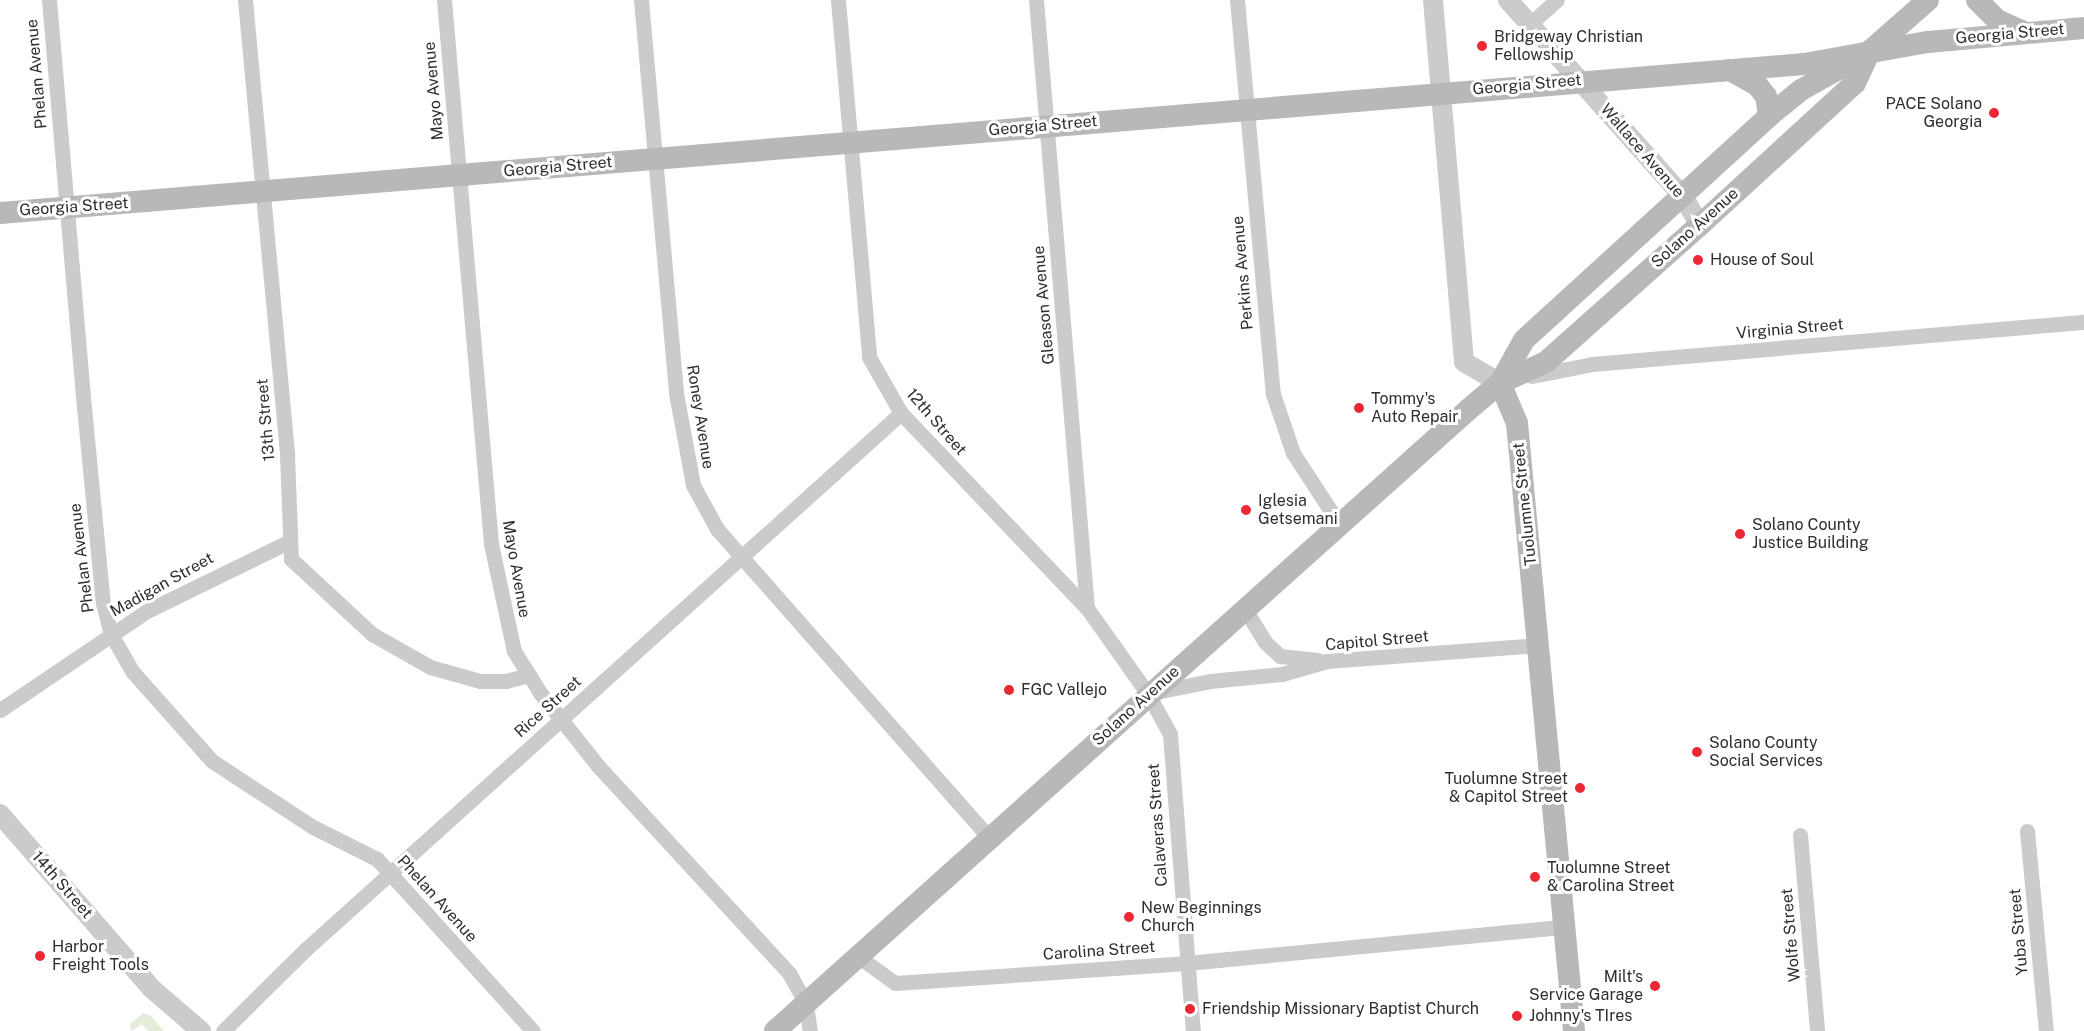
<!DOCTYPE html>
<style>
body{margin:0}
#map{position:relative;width:2084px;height:1031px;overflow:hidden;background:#fff;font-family:"Public Sans",sans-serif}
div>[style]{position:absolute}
.green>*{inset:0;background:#e4ecda}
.minor>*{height:15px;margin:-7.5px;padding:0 7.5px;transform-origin:7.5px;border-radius:7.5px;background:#cbcbcb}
.tertiary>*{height:20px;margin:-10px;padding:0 10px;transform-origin:10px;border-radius:10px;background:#cbcbcb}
.secondary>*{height:22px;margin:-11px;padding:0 11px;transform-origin:11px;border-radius:11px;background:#b8b8b8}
.dots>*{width:16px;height:16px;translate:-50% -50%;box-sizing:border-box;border:3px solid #fff;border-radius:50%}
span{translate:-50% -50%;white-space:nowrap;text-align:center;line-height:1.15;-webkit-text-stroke:6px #fff;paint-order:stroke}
.street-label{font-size:16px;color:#2e2e2e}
.poi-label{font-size:16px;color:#2e2e2e}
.left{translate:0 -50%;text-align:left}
.right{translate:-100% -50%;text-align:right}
</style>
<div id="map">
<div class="green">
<i style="clip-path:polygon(143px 1013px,151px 1016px,164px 1031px,148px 1031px,142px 1024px,131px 1031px,130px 1024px)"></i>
</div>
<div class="minor">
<i style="left:49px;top:0;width:398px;rotate:85.1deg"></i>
<i style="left:83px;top:397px;width:207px;rotate:84.5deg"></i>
<i style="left:103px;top:603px;width:32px;rotate:76deg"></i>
<i style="left:111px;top:634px;width:43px;rotate:60.4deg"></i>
<i style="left:132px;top:671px;width:120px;rotate:48.4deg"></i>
<i style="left:212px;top:761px;width:121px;rotate:33.2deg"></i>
<i style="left:313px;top:827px;width:72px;rotate:26.6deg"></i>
<i style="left:377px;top:859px;width:232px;rotate:47.8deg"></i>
<i style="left:245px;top:0;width:457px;rotate:84.7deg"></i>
<i style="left:287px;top:455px;width:104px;rotate:87.8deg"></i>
<i style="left:291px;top:559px;width:110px;rotate:42.8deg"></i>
<i style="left:372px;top:634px;width:67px;rotate:29.6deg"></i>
<i style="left:430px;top:667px;width:52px;rotate:15.6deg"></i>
<i style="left:480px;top:681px;width:26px"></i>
<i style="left:506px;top:681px;width:24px;rotate:-15deg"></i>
<i style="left:444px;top:0;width:546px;rotate:85.06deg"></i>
<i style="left:491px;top:544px;width:109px;rotate:77.9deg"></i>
<i style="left:514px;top:651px;width:51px;rotate:57.9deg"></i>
<i style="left:541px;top:694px;width:92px;rotate:51.6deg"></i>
<i style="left:598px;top:766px;width:282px;rotate:47.3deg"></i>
<i style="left:789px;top:973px;width:35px;rotate:61deg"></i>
<i style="left:806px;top:1004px;width:27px;rotate:82deg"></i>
<i style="left:641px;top:0;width:395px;rotate:84.9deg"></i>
<i style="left:676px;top:393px;width:94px;rotate:79.5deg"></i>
<i style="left:693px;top:485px;width:50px;rotate:61.4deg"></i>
<i style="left:717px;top:529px;width:413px;rotate:48.6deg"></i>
<i style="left:838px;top:0;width:358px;rotate:85deg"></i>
<i style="left:869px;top:357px;width:64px;rotate:60.3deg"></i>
<i style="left:901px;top:413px;width:269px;rotate:46.4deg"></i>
<i style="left:1087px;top:608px;width:105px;rotate:54.7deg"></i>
<i style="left:1148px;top:694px;width:46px;rotate:61.2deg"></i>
<i style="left:1170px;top:734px;width:298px;rotate:85.6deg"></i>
<i style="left:1036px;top:0;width:610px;rotate:85.21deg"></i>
<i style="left:1237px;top:0;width:396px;rotate:84.8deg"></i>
<i style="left:1273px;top:394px;width:62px;rotate:71.3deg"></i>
<i style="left:1293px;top:453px;width:86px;rotate:56.9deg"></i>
<i style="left:1530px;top:24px;width:36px;rotate:-42deg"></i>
<i style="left:1532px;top:376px;width:61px;rotate:-11.3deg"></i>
<i style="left:1592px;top:364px;width:494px;rotate:-4.9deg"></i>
<i style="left:1244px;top:608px;width:40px;rotate:58deg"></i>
<i style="left:1265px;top:642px;width:21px;rotate:43deg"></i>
<i style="left:1280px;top:656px;width:38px;rotate:6deg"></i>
<i style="left:1156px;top:692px;width:55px;rotate:-11.5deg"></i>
<i style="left:1210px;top:681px;width:72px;rotate:-5.6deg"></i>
<i style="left:1282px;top:674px;width:47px;rotate:-16.1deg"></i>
<i style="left:1327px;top:661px;width:214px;rotate:-4.3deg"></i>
<i style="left:0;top:710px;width:177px;rotate:-34deg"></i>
<i style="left:147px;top:611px;width:157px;rotate:-26.1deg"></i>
<i style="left:2027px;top:831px;width:201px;rotate:84.6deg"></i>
<i style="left:1800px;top:835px;width:197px;rotate:85deg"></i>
<i style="left:859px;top:957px;width:44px;rotate:35.8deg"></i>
<i style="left:895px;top:983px;width:293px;rotate:-3.9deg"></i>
<i style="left:1187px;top:963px;width:379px;rotate:-5.5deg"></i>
<i style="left:223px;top:1031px;width:117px;rotate:-44.7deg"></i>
<i style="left:306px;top:949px;width:801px;rotate:-42.01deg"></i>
</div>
<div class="tertiary">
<i style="left:1433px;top:0;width:363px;rotate:85.1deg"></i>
<i style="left:1464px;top:362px;width:42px;rotate:30.3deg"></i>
<i style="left:1508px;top:0;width:261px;rotate:48.3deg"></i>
<i style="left:1682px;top:195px;width:35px;rotate:59deg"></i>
<i style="left:0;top:814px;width:230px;rotate:49deg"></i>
<i style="left:151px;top:988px;width:66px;rotate:40.7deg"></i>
</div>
<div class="secondary">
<i style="left:1977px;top:0;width:28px;rotate:45deg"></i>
<i style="left:1997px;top:20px;width:30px;rotate:24deg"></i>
<i style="left:1730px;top:70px;width:31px;rotate:29deg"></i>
<i style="left:1757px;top:85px;width:14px;rotate:51deg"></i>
<i style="left:1766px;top:96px;width:20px;rotate:81deg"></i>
<i style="left:0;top:213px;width:1810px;rotate:-4.72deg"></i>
<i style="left:1804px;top:64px;width:126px;rotate:-10.1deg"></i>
<i style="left:1928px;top:42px;width:157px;rotate:-5.1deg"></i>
<i style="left:1500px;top:383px;width:43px;rotate:67deg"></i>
<i style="left:1517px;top:423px;width:611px;rotate:84.64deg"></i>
<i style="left:1500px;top:383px;width:49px;rotate:-60.8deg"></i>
<i style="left:1524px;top:340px;width:332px;rotate:-42.4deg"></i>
<i style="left:1769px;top:116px;width:41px;rotate:-39.1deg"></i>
<i style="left:1801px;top:90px;width:79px;rotate:-29.5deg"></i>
<i style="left:1870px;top:51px;width:77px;rotate:-41.3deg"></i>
<i style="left:775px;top:1031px;width:932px;rotate:-41.87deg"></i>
<i style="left:1469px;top:409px;width:40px;rotate:-40deg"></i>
<i style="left:1500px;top:383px;width:51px;rotate:-24.5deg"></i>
<i style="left:1546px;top:362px;width:206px;rotate:-41.7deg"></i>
<i style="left:1700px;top:225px;width:210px;rotate:-42.5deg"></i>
<i style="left:1855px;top:83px;width:35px;rotate:-65deg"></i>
</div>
<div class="dots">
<i style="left:1482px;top:46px;background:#ec2835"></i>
<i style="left:1994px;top:113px;background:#ec2835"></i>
<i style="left:1698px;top:260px;background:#ec2835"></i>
<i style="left:1359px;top:408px;background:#ec2835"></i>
<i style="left:1246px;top:510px;background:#ec2835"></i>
<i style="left:1740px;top:534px;background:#ec2835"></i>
<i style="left:1009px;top:690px;background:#ec2835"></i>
<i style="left:1697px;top:752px;background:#ec2835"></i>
<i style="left:1580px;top:788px;background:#ec2835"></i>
<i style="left:1535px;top:877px;background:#ec2835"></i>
<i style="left:1129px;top:917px;background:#ec2835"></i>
<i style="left:40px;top:956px;background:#ec2835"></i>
<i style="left:1655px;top:986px;background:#ec2835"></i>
<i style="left:1190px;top:1009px;background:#ec2835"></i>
<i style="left:1517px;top:1016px;background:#ec2835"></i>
</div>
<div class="street-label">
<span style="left:2010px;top:34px;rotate:-5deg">Georgia Street</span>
<span style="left:37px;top:74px;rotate:-95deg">Phelan Avenue</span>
<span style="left:1527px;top:85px;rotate:-5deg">Georgia Street</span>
<span style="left:434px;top:91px;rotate:-95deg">Mayo Avenue</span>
<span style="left:1043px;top:126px;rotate:-5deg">Georgia Street</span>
<span style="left:1642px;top:151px;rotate:49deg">Wallace Avenue</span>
<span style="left:558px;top:167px;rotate:-5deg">Georgia Street</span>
<span style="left:74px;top:207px;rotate:-4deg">Georgia Street</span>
<span style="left:1695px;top:228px;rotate:-42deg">Solano Avenue</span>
<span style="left:1243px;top:273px;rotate:-95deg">Perkins Avenue</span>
<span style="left:1044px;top:305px;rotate:-95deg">Gleason Avenue</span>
<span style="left:1790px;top:329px;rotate:-5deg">Virginia Street</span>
<span style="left:700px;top:417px;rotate:81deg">Roney Avenue</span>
<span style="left:266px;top:420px;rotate:-95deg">13th Street</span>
<span style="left:936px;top:422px;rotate:49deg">12th Street</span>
<span style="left:1525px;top:504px;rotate:-96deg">Tuolumne Street</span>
<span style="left:82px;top:558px;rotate:-97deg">Phelan Avenue</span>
<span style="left:516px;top:569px;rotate:80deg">Mayo Avenue</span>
<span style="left:162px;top:585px;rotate:-29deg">Madigan Street</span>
<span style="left:1377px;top:641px;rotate:-5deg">Capitol Street</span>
<span style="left:1136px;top:706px;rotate:-42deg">Solano Avenue</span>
<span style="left:548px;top:707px;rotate:-42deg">Rice Street</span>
<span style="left:1158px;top:825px;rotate:-94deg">Calaveras Street</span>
<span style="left:62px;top:885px;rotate:49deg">14th Street</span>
<span style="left:437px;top:899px;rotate:48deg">Phelan Avenue</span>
<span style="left:2019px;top:932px;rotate:-95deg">Yuba Street</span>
<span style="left:1791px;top:935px;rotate:-95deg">Wolfe Street</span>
<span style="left:1099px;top:951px;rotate:-4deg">Carolina Street</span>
</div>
<div class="poi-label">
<span class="left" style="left:1494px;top:46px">Bridgeway Christian<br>Fellowship</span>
<span class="right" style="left:1982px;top:113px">PACE Solano<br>Georgia</span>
<span class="left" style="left:1710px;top:260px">House of Soul</span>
<span class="left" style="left:1371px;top:408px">Tommy's<br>Auto Repair</span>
<span class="left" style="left:1258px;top:510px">Iglesia<br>Getsemani</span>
<span class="left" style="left:1752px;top:534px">Solano County<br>Justice Building</span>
<span class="left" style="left:1021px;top:690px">FGC Vallejo</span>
<span class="left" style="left:1709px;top:752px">Solano County<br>Social Services</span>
<span class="right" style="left:1568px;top:788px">Tuolumne Street<br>&amp; Capitol Street</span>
<span class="left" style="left:1547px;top:877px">Tuolumne Street<br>&amp; Carolina Street</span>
<span class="left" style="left:1141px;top:917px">New Beginnings<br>Church</span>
<span class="left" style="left:52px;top:956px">Harbor<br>Freight Tools</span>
<span class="right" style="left:1643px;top:986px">Milt's<br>Service Garage</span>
<span class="left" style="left:1202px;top:1009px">Friendship Missionary Baptist Church</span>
<span class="left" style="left:1529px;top:1016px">Johnny's TIres</span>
</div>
</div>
